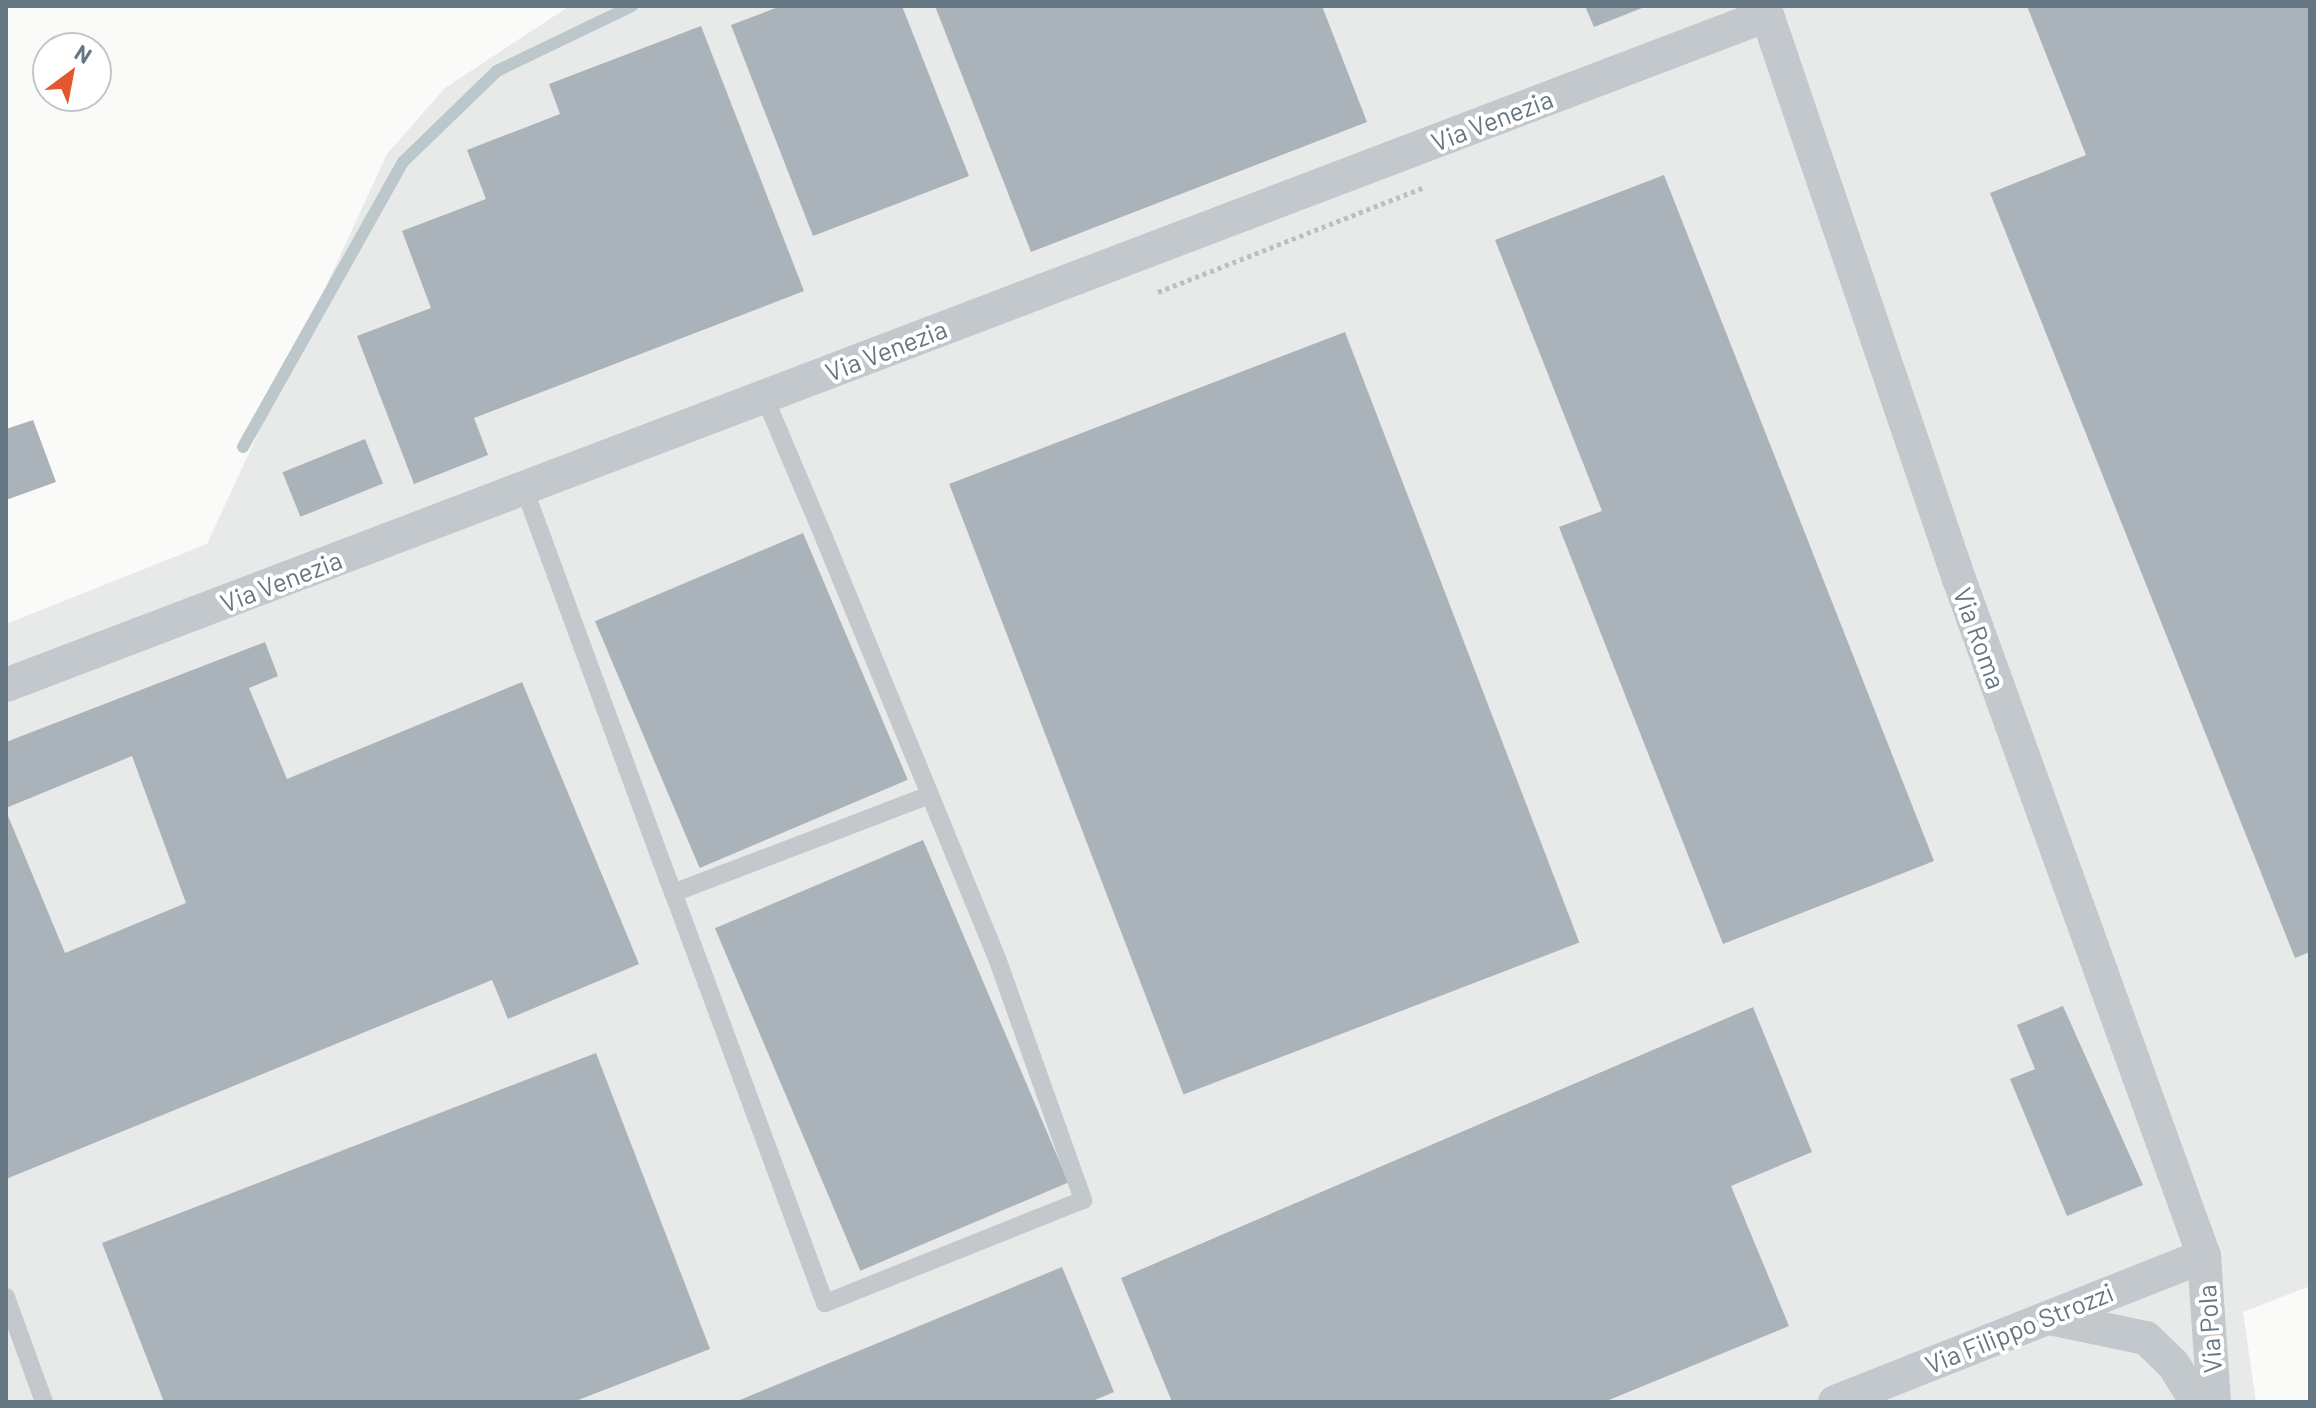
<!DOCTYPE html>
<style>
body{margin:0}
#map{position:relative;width:2316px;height:1408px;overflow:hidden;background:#fafaf8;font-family:Barlow,sans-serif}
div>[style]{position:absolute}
.built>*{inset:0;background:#e8e9e9}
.stream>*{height:12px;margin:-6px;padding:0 6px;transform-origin:6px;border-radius:6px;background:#bbc7cb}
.building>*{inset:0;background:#aab3b9;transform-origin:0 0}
.path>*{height:5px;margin-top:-2.5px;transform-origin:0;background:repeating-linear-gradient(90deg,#bbbfc2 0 4px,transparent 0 8px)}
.lane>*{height:18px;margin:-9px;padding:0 9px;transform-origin:9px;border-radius:9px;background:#c3c8cc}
.street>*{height:34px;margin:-17px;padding:0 17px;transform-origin:17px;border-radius:17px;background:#c3c8cc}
span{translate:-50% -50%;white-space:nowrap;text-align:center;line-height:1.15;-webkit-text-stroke:8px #fff;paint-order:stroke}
.street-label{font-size:26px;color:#657683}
.frame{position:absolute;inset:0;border:8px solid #657683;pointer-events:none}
.north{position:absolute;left:32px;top:32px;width:80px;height:80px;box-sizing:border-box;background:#fff;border:2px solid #c1c8cd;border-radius:50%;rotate:32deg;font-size:22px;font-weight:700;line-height:32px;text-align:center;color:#657683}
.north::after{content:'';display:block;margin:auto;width:28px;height:36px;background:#e4572e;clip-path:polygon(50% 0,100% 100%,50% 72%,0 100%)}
</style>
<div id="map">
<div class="built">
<i style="clip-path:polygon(2310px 6px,2310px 1286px,2243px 1312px,2256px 1402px,6px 1402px,6px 624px,207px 544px,387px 154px,445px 88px,568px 7px)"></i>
</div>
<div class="stream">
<i style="left:243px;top:447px;width:327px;rotate:-60.7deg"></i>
<i style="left:403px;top:162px;width:131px;rotate:-44.1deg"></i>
<i style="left:497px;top:71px;width:150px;rotate:-25.7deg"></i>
</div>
<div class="building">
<i style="clip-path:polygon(781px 6px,902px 6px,969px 176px,813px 236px,731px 25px)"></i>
<i style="clip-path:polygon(935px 6px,1322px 6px,1367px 122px,1031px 252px)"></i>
<i style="clip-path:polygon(1585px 6px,1647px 6px,1594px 27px)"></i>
<i style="clip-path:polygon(2027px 6px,2310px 6px,2310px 952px,2295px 958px,1990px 193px,2086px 155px)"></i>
<i style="clip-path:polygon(701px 26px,804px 291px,474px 418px,488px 455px,414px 484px,357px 336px,431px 308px,402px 231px,486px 199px,467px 150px,560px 114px,549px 84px)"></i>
<i style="clip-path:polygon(1664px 175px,1934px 861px,1723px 944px,1559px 527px,1602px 511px,1495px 240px)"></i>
<i style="left:1345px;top:332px;width:654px;height:424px;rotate:69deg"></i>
<i style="clip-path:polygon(33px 420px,56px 482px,6px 500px,6px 429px)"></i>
<i style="left:365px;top:439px;width:48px;height:89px;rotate:68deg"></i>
<i style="left:803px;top:533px;width:268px;height:226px;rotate:67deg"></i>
<i style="clip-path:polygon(265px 642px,278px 676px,249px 688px,287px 779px,522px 682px,639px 964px,508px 1019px,492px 980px,6px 1179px,6px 811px,65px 953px,186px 903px,132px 756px,6px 808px,6px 742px)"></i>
<i style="left:923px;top:840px;width:372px;height:226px;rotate:67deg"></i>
<i style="clip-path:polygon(2063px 1006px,2143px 1185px,2067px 1216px,2010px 1079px,2035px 1069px,2017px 1025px)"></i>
<i style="clip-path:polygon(1753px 1007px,1812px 1152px,1731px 1186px,1789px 1326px,1604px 1402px,1172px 1402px,1121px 1278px)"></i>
<i style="clip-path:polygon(596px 1053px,710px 1349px,573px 1402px,164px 1402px,102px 1243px)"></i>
<i style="clip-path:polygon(1062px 1267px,1114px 1392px,1090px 1402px,735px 1402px)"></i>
</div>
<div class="path">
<i style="left:1158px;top:292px;width:284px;rotate:-21.5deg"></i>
</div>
<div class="lane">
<i style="left:764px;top:396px;width:156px;rotate:67deg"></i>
<i style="left:825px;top:540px;width:276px;rotate:67.6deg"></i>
<i style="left:930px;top:795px;width:179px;rotate:67.7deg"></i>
<i style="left:998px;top:961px;width:254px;rotate:70.4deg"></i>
<i style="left:1083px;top:1200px;width:278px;rotate:158.2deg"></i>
<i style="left:825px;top:1303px;width:437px;rotate:-110.3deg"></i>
<i style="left:673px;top:893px;width:275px;rotate:-20.9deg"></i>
<i style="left:524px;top:488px;width:432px;rotate:69.8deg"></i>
<i style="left:6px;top:1297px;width:112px;rotate:70.1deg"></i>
</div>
<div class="street">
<i style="left:1764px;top:6px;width:605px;rotate:71.21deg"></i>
<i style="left:1959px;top:579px;width:720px;rotate:70.11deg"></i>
<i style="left:2204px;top:1256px;width:146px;rotate:86.1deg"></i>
<i style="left:6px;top:685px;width:1884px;rotate:-20.83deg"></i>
<i style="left:2050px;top:1318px;width:98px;rotate:11.8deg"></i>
<i style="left:2146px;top:1338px;width:37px;rotate:44deg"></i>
<i style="left:2173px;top:1364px;width:45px;rotate:57.7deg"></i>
<i style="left:1835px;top:1402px;width:397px;rotate:-21.6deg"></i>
</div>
<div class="street-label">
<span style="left:1492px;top:120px;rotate:-21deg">Via Venezia</span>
<span style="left:886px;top:350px;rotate:-21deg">Via Venezia</span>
<span style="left:281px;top:581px;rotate:-21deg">Via Venezia</span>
<span style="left:1980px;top:638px;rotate:70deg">Via Roma</span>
<span style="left:2019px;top:1328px;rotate:-22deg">Via Filippo Strozzi</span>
<span style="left:2209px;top:1329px;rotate:-94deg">Via Pola</span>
</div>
<div class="frame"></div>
<div class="north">N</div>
</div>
